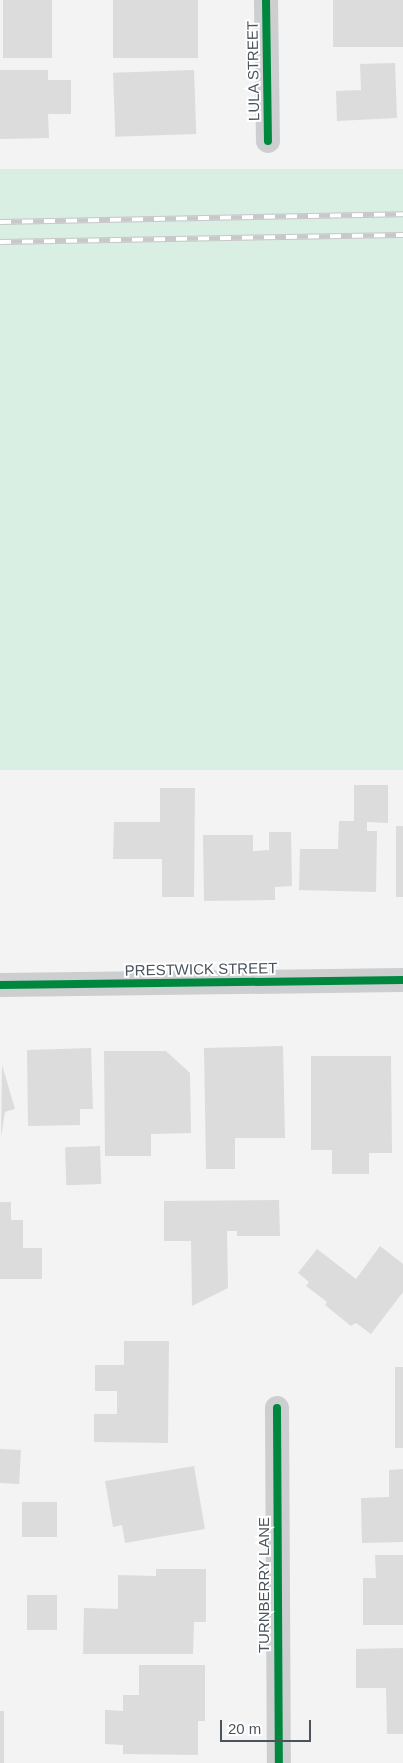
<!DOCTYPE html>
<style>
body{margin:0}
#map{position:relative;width:403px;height:1763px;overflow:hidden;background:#f3f3f3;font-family:Helvetica,sans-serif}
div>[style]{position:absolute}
.green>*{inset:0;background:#daefe4;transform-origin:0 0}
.building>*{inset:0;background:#dcdcdd;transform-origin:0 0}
.street>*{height:24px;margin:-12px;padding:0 12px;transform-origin:12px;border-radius:12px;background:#cdced0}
.rail>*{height:5.5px;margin-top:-2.75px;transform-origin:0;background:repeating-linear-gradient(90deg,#fff 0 11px,#c8c8ca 0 22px);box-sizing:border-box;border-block:1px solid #c8c8ca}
.cycleway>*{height:8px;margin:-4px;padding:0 4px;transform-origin:4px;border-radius:4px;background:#00873e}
span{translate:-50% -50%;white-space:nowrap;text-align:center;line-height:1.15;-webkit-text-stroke:4px #fff;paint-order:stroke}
.street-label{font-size:15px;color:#4b545d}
.scale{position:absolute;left:220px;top:1720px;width:91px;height:22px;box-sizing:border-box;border:2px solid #4b545d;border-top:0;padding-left:6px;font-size:15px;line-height:18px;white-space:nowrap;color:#4b545d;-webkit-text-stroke:4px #fff;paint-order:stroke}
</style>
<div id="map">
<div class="green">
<i style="left:403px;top:169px;width:601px;height:403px;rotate:90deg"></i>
</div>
<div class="building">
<i style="left:3px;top:0;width:49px;height:58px"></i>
<i style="left:113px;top:0;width:85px;height:58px"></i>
<i style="left:333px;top:0;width:70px;height:47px"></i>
<i style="clip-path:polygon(395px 63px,397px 118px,337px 121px,336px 91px,361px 90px,360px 64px)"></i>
<i style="clip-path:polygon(0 70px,48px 70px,48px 80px,71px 80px,71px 114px,48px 114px,49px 138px,0 139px)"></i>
<i style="left:194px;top:70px;width:64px;height:81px;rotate:88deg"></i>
<i style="clip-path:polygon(354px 785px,388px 785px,388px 823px,367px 822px,367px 831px,377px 831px,376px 892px,299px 890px,300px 849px,338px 849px,339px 821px,354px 821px)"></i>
<i style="clip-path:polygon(160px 788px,195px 788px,194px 897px,162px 897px,162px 859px,113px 859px,114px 822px,160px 822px)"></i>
<i style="left:396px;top:826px;width:7px;height:71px"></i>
<i style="clip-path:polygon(269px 832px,291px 832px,292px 886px,275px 887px,275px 900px,204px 901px,203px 835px,253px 835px,253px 851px,269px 850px)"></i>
<i style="clip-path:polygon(283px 1046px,285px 1138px,235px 1138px,235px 1169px,206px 1169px,204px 1048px)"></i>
<i style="clip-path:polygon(91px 1048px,93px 1109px,80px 1109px,80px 1125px,28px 1126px,27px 1050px)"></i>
<i style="clip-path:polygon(104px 1051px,166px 1051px,190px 1073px,191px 1133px,151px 1134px,151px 1156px,105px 1156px)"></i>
<i style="clip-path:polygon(311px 1056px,391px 1056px,392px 1153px,369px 1153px,369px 1174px,332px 1174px,332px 1150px,311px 1150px)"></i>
<i style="clip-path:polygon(2px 1065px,15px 1109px,5px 1112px,1px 1137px)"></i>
<i style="left:100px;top:1146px;width:38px;height:35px;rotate:88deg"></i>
<i style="clip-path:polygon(279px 1200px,280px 1236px,237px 1236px,237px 1231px,227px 1231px,228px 1288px,192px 1306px,191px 1241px,164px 1241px,164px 1201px)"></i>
<i style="clip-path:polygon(0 1202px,11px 1202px,11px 1220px,23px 1220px,23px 1248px,42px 1248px,42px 1279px,0 1279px)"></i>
<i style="clip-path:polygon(380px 1246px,403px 1264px,403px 1292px,371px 1334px,356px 1323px,351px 1326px,325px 1305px,327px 1302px,306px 1286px,309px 1282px,298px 1273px,317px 1249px,356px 1279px)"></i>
<i style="clip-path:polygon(124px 1341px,169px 1341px,168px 1443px,94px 1442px,94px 1414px,117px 1414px,117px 1391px,95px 1391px,95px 1365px,124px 1365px)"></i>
<i style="left:395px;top:1367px;width:8px;height:81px"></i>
<i style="left:0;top:1449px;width:21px;height:34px;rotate:3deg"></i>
<i style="clip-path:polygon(194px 1466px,205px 1529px,125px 1543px,122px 1525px,113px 1527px,105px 1481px)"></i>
<i style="clip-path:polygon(403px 1469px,403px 1542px,362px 1543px,361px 1498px,389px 1497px,389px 1470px)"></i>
<i style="left:57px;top:1502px;width:35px;height:35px;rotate:90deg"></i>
<i style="clip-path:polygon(375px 1555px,403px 1555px,403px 1625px,363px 1625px,363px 1578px,376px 1578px)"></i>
<i style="clip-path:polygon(156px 1569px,206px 1569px,206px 1622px,194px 1622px,193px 1654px,83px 1654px,84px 1608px,118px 1609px,118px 1575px,156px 1576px)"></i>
<i style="left:57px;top:1595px;width:35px;height:30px;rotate:90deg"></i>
<i style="clip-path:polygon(403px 1648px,403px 1734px,387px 1734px,386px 1688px,356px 1688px,356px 1649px)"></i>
<i style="clip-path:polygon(139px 1665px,205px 1665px,205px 1721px,198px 1721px,198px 1755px,123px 1754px,123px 1745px,105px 1744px,105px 1710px,123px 1711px,123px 1695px,139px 1695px)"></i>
<i style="left:0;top:1711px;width:4px;height:52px"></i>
</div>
<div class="street">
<i style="left:266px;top:0;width:141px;rotate:89.2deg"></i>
<i style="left:0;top:985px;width:403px;rotate:-0.7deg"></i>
<i style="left:277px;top:1408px;width:355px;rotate:89.7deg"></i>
</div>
<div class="rail">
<i style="left:0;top:222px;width:403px;rotate:-1.1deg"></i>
<i style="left:0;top:242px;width:403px;rotate:-1deg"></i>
</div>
<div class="cycleway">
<i style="left:266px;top:0;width:141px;rotate:89.2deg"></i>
<i style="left:0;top:985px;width:403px;rotate:-0.7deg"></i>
<i style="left:277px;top:1408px;width:355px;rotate:89.7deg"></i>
</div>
<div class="street-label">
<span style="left:253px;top:71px;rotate:-91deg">LULA STREET</span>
<span style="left:201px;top:969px;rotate:-1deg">PRESTWICK STREET</span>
<span style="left:264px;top:1585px;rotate:-90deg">TURNBERRY LANE</span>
</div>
<div class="scale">20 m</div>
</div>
